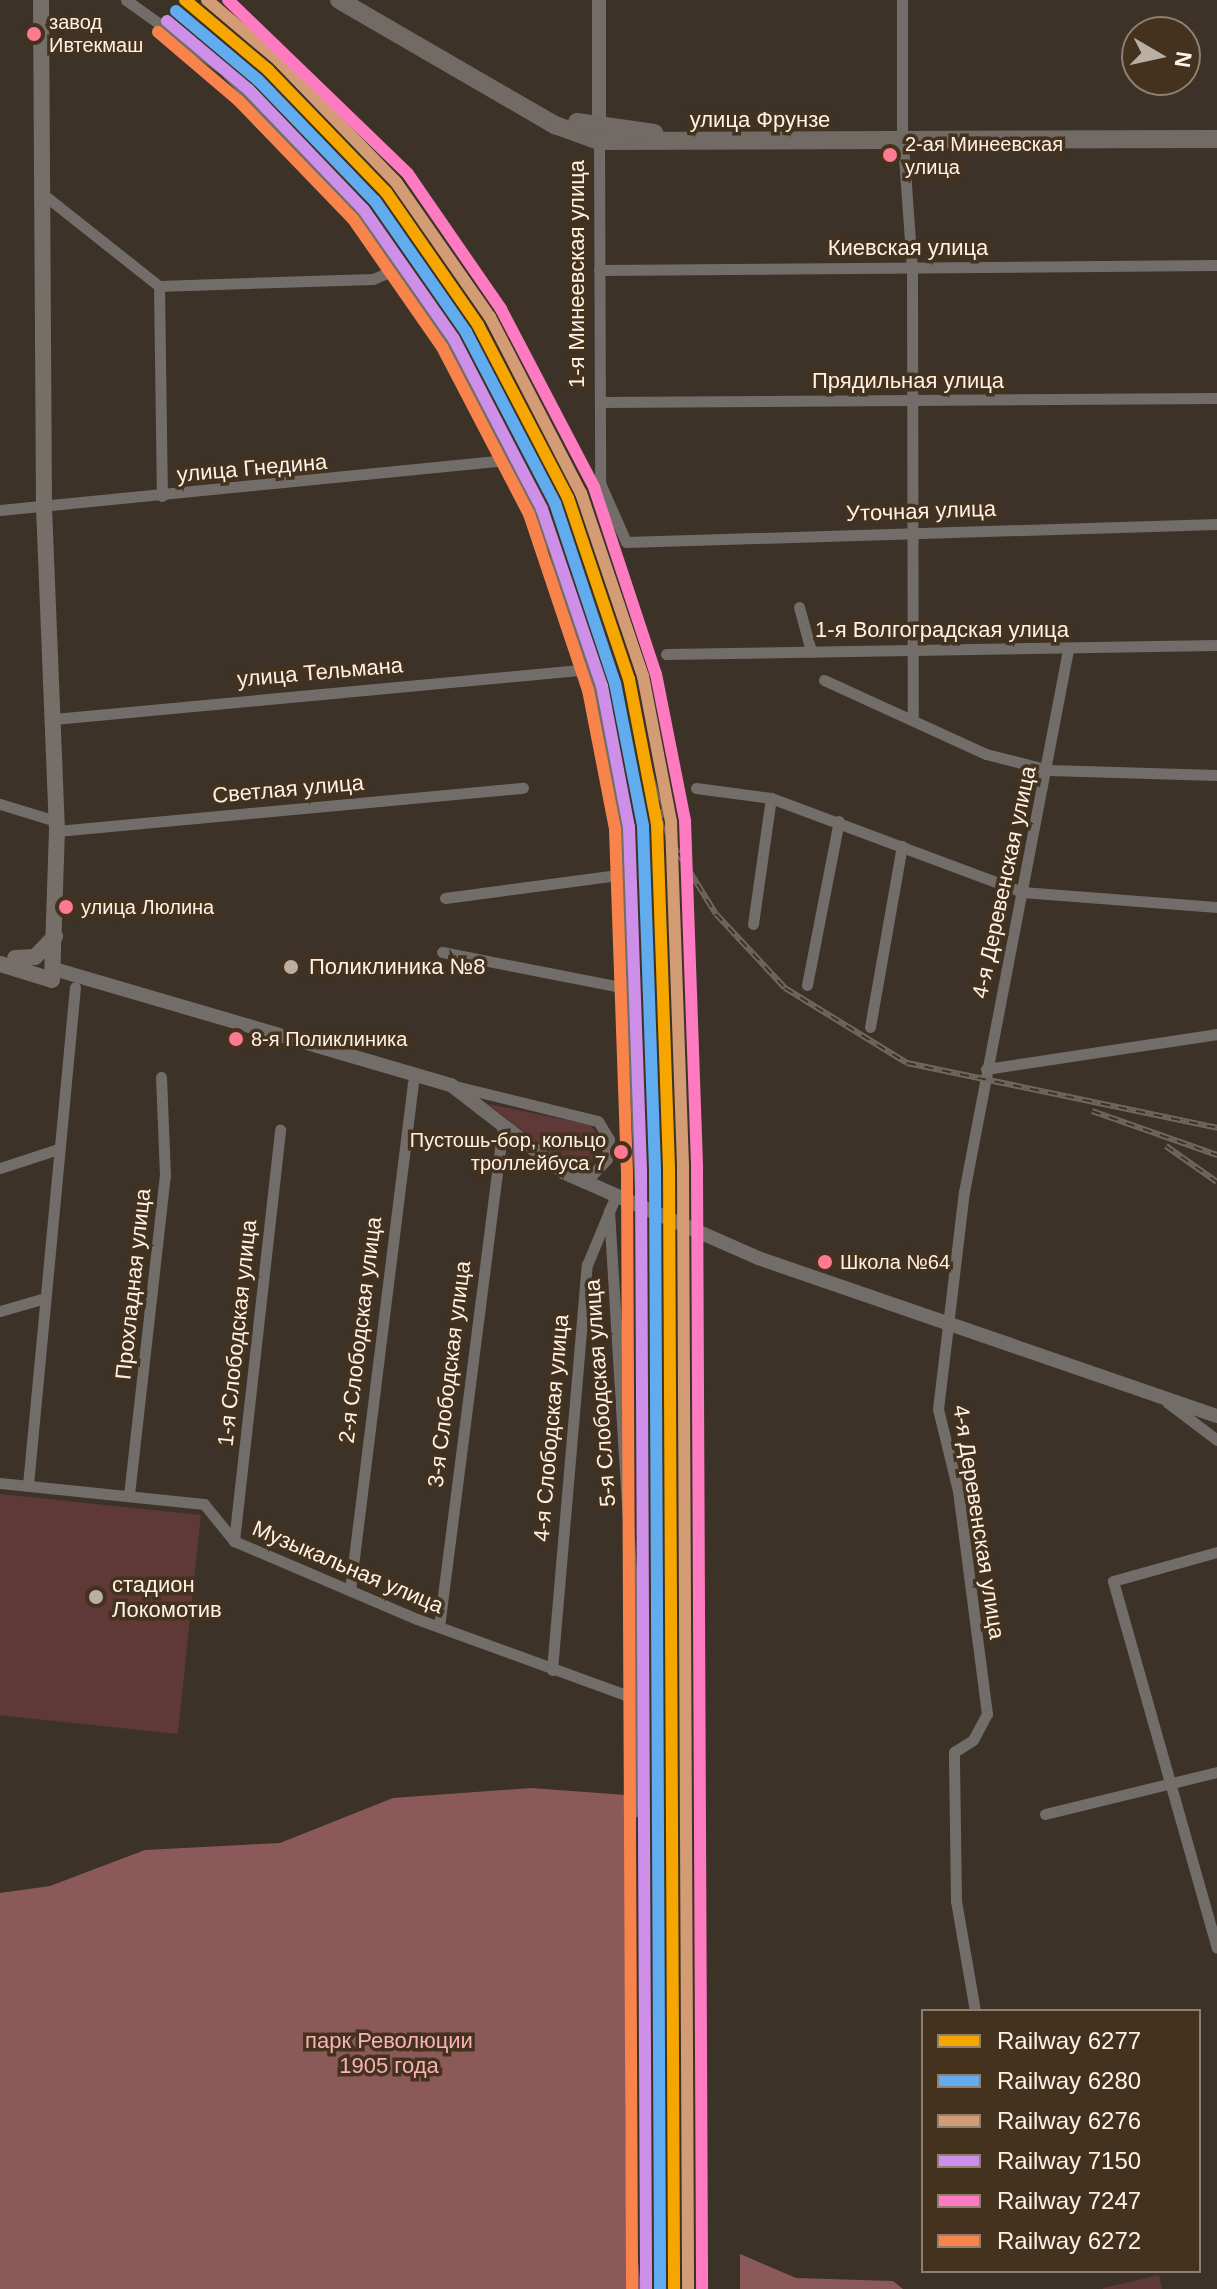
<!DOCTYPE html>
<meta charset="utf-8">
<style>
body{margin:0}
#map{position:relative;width:1217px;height:2289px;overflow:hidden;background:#3c3227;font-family:Arial,sans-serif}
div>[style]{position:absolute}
.green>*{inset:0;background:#5f3938;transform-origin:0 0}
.forest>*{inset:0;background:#8c5959}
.minor>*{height:11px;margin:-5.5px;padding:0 5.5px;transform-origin:5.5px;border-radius:5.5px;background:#726d69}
.tertiary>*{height:14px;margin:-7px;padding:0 7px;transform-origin:7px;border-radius:7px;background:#726d69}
.secondary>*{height:16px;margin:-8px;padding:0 8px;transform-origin:8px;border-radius:8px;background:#756e69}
.trunk>*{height:18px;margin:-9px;padding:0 9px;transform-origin:9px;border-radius:9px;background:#726a64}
.rail>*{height:6px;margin-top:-3px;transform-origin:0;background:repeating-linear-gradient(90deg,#44321f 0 9px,#6f6861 0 18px);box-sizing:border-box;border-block:2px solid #6f6861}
.rail-1>*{height:12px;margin:-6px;padding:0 6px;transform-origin:6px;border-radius:6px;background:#f7a600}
.rail-2>*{height:12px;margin:-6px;padding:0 6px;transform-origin:6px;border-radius:6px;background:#60acee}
.rail-3>*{height:12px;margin:-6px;padding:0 6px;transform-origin:6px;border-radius:6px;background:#d39c74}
.rail-4>*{height:12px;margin:-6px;padding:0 6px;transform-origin:6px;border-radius:6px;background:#ce8fe9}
.rail-5>*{height:12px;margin:-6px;padding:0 6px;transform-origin:6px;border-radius:6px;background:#fe7ac1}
.rail-6>*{height:12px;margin:-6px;padding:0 6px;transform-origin:6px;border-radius:6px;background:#f8844c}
.dots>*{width:22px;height:22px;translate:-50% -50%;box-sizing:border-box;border:4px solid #44321f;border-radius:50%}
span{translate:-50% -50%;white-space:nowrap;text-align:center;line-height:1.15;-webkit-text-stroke:7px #44321f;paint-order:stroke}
.bus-label{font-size:20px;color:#fef2e6}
.left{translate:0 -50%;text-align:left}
.right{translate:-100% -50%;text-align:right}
.street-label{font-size:22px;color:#fef2e6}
.poi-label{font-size:22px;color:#fef2e6}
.park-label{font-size:22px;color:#f9b1b3}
.legend{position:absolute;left:921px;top:2009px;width:280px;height:264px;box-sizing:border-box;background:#44321f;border:2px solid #8e7f6f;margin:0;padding:10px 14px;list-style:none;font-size:24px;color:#fef2e6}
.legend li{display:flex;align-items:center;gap:16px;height:40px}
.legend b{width:40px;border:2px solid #8e7f6f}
.north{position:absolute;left:1121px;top:16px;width:80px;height:80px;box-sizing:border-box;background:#44321f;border:2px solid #8e7f6f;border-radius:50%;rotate:99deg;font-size:22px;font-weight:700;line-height:32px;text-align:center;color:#fef2e6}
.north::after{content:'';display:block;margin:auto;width:28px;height:36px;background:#baafa3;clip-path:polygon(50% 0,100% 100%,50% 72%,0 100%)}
</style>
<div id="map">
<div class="green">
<i style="clip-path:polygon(488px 1104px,590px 1125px,599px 1136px,598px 1157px,580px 1168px,565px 1164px)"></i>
<i style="left:0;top:1494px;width:202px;height:220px;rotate:6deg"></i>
<i style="clip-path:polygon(1159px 2275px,1162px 2289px,1103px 2289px,1103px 2288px)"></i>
</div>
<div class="forest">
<i style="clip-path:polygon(531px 1788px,626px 1795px,625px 2137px,641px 2289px,0 2289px,0 1893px,50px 1886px,145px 1850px,280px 1843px,393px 1798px)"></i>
<i style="clip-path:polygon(740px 2254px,796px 2278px,893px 2281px,903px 2289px,740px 2289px)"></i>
</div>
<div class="minor">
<i style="left:126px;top:0;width:120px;rotate:35.5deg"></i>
<i style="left:224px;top:70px;width:183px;rotate:46.5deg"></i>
<i style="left:350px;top:203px;width:199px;rotate:55.7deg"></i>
<i style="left:462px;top:367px;width:206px;rotate:63.4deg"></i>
<i style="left:554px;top:551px;width:262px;rotate:75.2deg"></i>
<i style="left:621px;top:804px;width:402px;rotate:87.2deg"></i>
<i style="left:902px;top:131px;width:131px;rotate:-90deg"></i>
<i style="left:599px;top:141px;width:342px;rotate:89.8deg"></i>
<i style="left:600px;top:483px;width:64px;rotate:66.2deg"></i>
<i style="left:626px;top:542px;width:591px;rotate:-1.74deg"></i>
<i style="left:903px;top:143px;width:125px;rotate:85.9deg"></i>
<i style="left:912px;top:268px;width:447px;rotate:89.9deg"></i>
<i style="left:39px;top:191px;width:153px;rotate:38.4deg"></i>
<i style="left:159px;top:286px;width:214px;rotate:-1.9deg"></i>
<i style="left:373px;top:279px;width:28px;rotate:-23deg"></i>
<i style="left:599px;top:270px;width:618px;rotate:-0.46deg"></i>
<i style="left:159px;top:286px;width:210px;rotate:89.2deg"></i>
<i style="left:600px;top:402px;width:617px;rotate:-0.37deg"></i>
<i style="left:0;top:510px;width:509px;rotate:-5.63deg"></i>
<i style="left:799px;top:607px;width:46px;rotate:74.7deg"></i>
<i style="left:666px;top:654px;width:551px;rotate:-0.94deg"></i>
<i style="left:824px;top:680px;width:178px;rotate:24.6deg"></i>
<i style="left:986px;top:754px;width:65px;rotate:14.3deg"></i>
<i style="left:1049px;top:770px;width:168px;rotate:1.7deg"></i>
<i style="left:54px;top:719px;width:538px;rotate:-5.33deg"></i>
<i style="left:696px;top:788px;width:76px;rotate:7.6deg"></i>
<i style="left:771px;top:798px;width:268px;rotate:20.5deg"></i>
<i style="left:1022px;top:892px;width:196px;rotate:4.4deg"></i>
<i style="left:0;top:804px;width:59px;rotate:16.9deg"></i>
<i style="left:57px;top:831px;width:468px;rotate:-5.3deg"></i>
<i style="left:445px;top:898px;width:182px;rotate:-7.6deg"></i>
<i style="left:753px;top:924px;width:127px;rotate:-81.9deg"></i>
<i style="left:442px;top:952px;width:193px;rotate:11.1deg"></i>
<i style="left:807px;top:985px;width:167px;rotate:-79deg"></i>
<i style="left:870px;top:1027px;width:184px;rotate:-80deg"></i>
<i style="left:986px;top:1069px;width:234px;rotate:-8.6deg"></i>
<i style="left:455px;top:1086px;width:147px;rotate:13.8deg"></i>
<i style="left:598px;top:1121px;width:21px;rotate:59deg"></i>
<i style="left:609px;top:1139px;width:20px;rotate:96deg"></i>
<i style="left:607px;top:1159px;width:21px;rotate:133deg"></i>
<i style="left:593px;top:1174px;width:20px;rotate:171deg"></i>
<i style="left:0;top:1168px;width:58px;rotate:-18.1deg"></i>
<i style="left:609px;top:1211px;width:490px;rotate:86.5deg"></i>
<i style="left:639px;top:1700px;width:112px;rotate:92.6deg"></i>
<i style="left:0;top:1311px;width:47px;rotate:-16.1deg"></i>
<i style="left:1167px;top:1402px;width:63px;rotate:37.2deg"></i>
<i style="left:0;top:1483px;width:205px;rotate:5.9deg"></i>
<i style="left:204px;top:1504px;width:48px;rotate:51deg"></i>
<i style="left:234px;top:1541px;width:199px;rotate:23.1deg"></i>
<i style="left:417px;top:1619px;width:236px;rotate:20deg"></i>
<i style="left:28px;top:1485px;width:500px;rotate:-84.61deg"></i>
<i style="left:129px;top:1495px;width:321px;rotate:-83.6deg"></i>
<i style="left:165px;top:1176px;width:99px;rotate:-92.3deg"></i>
<i style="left:234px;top:1541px;width:414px;rotate:-83.6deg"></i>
<i style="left:1217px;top:1552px;width:108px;rotate:164.4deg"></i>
<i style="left:1113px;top:1581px;width:381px;rotate:74.2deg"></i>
<i style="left:350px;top:1590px;width:511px;rotate:-82.92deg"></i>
<i style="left:439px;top:1627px;width:505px;rotate:-82.72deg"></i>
<i style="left:552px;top:1670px;width:407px;rotate:-85.1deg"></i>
<i style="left:587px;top:1265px;width:76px;rotate:-67.5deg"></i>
<i style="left:1045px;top:1814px;width:177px;rotate:-13.7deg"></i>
<i style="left:975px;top:2011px;width:112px;rotate:-99.8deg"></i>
<i style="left:956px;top:1901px;width:149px;rotate:-90.8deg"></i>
<i style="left:954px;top:1752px;width:22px;rotate:-32deg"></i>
<i style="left:973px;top:1740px;width:30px;rotate:-62deg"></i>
<i style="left:987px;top:1714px;width:225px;rotate:-97.4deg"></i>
<i style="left:958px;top:1491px;width:84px;rotate:-103.7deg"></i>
<i style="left:938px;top:1409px;width:219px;rotate:-83.2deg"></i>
<i style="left:964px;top:1192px;width:552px;rotate:-79.14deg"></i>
</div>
<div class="tertiary">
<i style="left:599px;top:132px;width:132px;rotate:-90deg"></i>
<i style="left:54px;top:969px;width:414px;rotate:16.3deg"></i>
<i style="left:451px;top:1085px;width:142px;rotate:37.8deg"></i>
<i style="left:563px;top:1172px;width:213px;rotate:23.8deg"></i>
<i style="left:758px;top:1258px;width:485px;rotate:19deg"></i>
</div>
<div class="secondary">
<i style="left:15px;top:958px;width:20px;rotate:-3deg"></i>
<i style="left:35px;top:957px;width:29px;rotate:-46deg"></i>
<i style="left:0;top:964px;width:54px;rotate:17.1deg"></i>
<i style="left:52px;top:980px;width:149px;rotate:-88.1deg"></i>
<i style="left:57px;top:831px;width:325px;rotate:-92.3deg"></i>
<i style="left:44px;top:506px;width:506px;rotate:-90.34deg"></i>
</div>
<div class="trunk">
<i style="left:339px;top:0;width:250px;rotate:30.1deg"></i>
<i style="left:555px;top:125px;width:47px;rotate:20deg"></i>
<i style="left:599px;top:141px;width:618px;rotate:-0.19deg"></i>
<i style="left:577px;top:122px;width:78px;rotate:8.1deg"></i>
</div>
<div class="rail">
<i style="left:638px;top:731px;width:111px;rotate:73.8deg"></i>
<i style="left:669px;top:838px;width:89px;rotate:58.3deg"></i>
<i style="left:716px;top:914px;width:101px;rotate:47deg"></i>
<i style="left:785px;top:988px;width:143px;rotate:31.6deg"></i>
<i style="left:907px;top:1063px;width:317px;rotate:11.8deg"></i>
<i style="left:1092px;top:1111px;width:133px;rotate:19.4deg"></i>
<i style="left:1166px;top:1146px;width:62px;rotate:35.2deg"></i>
</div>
<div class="rail-1">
<i style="left:185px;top:0;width:109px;rotate:40.1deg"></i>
<i style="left:268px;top:70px;width:170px;rotate:46deg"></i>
<i style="left:386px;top:192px;width:162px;rotate:55.3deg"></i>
<i style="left:478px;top:325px;width:195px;rotate:62.5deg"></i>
<i style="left:568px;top:498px;width:191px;rotate:71.4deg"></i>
<i style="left:629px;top:679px;width:148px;rotate:79.1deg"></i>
<i style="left:657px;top:824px;width:346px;rotate:88deg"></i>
<i style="left:669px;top:1170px;width:1119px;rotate:89.74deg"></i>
</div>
<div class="rail-2">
<i style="left:176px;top:11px;width:107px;rotate:40.1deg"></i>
<i style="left:258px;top:80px;width:168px;rotate:46deg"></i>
<i style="left:375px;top:201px;width:160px;rotate:55.2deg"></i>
<i style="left:466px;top:332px;width:193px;rotate:62.5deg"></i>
<i style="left:555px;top:503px;width:190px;rotate:71.6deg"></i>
<i style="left:615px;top:683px;width:146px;rotate:78.9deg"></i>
<i style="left:643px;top:826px;width:344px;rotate:88deg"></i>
<i style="left:655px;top:1170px;width:1119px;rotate:89.74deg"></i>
</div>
<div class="rail-3">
<i style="left:207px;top:0;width:93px;rotate:40.2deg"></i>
<i style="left:278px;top:60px;width:170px;rotate:46deg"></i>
<i style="left:396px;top:182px;width:165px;rotate:55.2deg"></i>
<i style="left:490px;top:317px;width:198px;rotate:62.7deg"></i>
<i style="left:581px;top:493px;width:193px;rotate:71.3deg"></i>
<i style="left:643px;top:676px;width:149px;rotate:79.1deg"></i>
<i style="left:671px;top:822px;width:348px;rotate:88deg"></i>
<i style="left:683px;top:1170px;width:1119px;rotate:89.74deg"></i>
</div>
<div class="rail-4">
<i style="left:167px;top:21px;width:107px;rotate:40.1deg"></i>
<i style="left:249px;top:90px;width:166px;rotate:46.2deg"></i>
<i style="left:364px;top:210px;width:157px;rotate:55.1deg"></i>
<i style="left:454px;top:339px;width:191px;rotate:62.6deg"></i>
<i style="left:542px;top:509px;width:187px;rotate:71.3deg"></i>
<i style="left:602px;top:686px;width:144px;rotate:79.2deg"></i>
<i style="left:629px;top:827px;width:344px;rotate:88deg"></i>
<i style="left:641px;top:1171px;width:1118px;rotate:89.74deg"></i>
</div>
<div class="rail-5">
<i style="left:228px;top:0;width:250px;rotate:44deg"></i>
<i style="left:408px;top:174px;width:164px;rotate:55.4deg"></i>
<i style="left:501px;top:309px;width:201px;rotate:62.4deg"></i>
<i style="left:594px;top:487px;width:197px;rotate:71.7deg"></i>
<i style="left:656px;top:674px;width:150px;rotate:78.8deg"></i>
<i style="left:685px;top:821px;width:348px;rotate:88deg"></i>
<i style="left:697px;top:1169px;width:1120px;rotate:89.74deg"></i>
</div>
<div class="rail-6">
<i style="left:158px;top:32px;width:106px;rotate:40.4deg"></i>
<i style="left:239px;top:101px;width:164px;rotate:46deg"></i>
<i style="left:353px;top:219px;width:156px;rotate:55.2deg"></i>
<i style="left:442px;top:347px;width:188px;rotate:62.5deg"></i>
<i style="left:529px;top:514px;width:186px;rotate:71.5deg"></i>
<i style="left:588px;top:690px;width:142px;rotate:79deg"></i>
<i style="left:615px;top:829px;width:342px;rotate:88deg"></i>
<i style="left:627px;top:1171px;width:1118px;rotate:89.74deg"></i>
</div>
<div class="dots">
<i style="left:34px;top:34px;background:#fe7a93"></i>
<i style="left:890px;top:155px;background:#fe7a93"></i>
<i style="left:66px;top:907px;background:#fe7a93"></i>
<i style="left:291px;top:967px;background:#baafa3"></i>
<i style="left:236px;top:1039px;background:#fe7a93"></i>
<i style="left:621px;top:1152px;background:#fe7a93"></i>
<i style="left:825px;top:1262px;background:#fe7a93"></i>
<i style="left:96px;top:1597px;background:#baafa3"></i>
</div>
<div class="bus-label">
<span class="left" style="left:49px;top:34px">завод<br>Ивтекмаш</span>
<span class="left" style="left:905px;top:156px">2-ая Минеевская<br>улица</span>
<span class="left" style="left:81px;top:907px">улица Люлина</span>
<span class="left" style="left:251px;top:1039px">8-я Поликлиника</span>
<span class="right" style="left:606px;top:1152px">Пустошь-бор, кольцо<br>троллейбуса 7</span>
<span class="left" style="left:840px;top:1262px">Школа №64</span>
</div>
<div class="street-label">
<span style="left:760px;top:120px">улица Фрунзе</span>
<span style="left:908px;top:248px">Киевская улица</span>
<span style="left:577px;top:274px;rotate:-90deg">1-я Минеевская улица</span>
<span style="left:908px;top:381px">Прядильная улица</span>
<span style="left:252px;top:468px;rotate:-5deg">улица Гнедина</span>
<span style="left:921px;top:511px;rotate:-2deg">Уточная улица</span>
<span style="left:942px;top:630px">1-я Волгоградская улица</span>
<span style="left:320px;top:672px;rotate:-5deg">улица Тельмана</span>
<span style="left:288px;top:789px;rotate:-5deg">Светлая улица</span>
<span style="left:1004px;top:882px;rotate:-78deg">4-я Деревенская улица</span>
<span style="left:133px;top:1284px;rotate:-84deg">Прохладная улица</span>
<span style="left:360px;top:1330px;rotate:-83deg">2-я Слободская улица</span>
<span style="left:237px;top:1333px;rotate:-84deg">1-я Слободская улица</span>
<span style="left:449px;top:1374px;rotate:-83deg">3-я Слободская улица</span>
<span style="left:600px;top:1393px;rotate:-94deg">5-я Слободская улица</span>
<span style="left:551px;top:1428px;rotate:-85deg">4-я Слободская улица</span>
<span style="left:979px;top:1522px;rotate:81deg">4-я Деревенская улица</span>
<span style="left:348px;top:1567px;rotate:23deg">Музыкальная улица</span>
</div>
<div class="poi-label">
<span class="left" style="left:309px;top:967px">Поликлиника №8</span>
<span class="left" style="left:112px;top:1597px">стадион<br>Локомотив</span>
</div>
<div class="park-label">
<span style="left:389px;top:2053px">парк Революции<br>1905 года</span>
</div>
<ul class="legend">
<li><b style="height:10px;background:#f7a600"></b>Railway 6277</li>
<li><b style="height:10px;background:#60acee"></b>Railway 6280</li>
<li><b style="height:10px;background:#d39c74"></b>Railway 6276</li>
<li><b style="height:10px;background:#ce8fe9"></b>Railway 7150</li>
<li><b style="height:10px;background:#fe7ac1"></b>Railway 7247</li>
<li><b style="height:10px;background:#f8844c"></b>Railway 6272</li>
</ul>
<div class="north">N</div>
</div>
